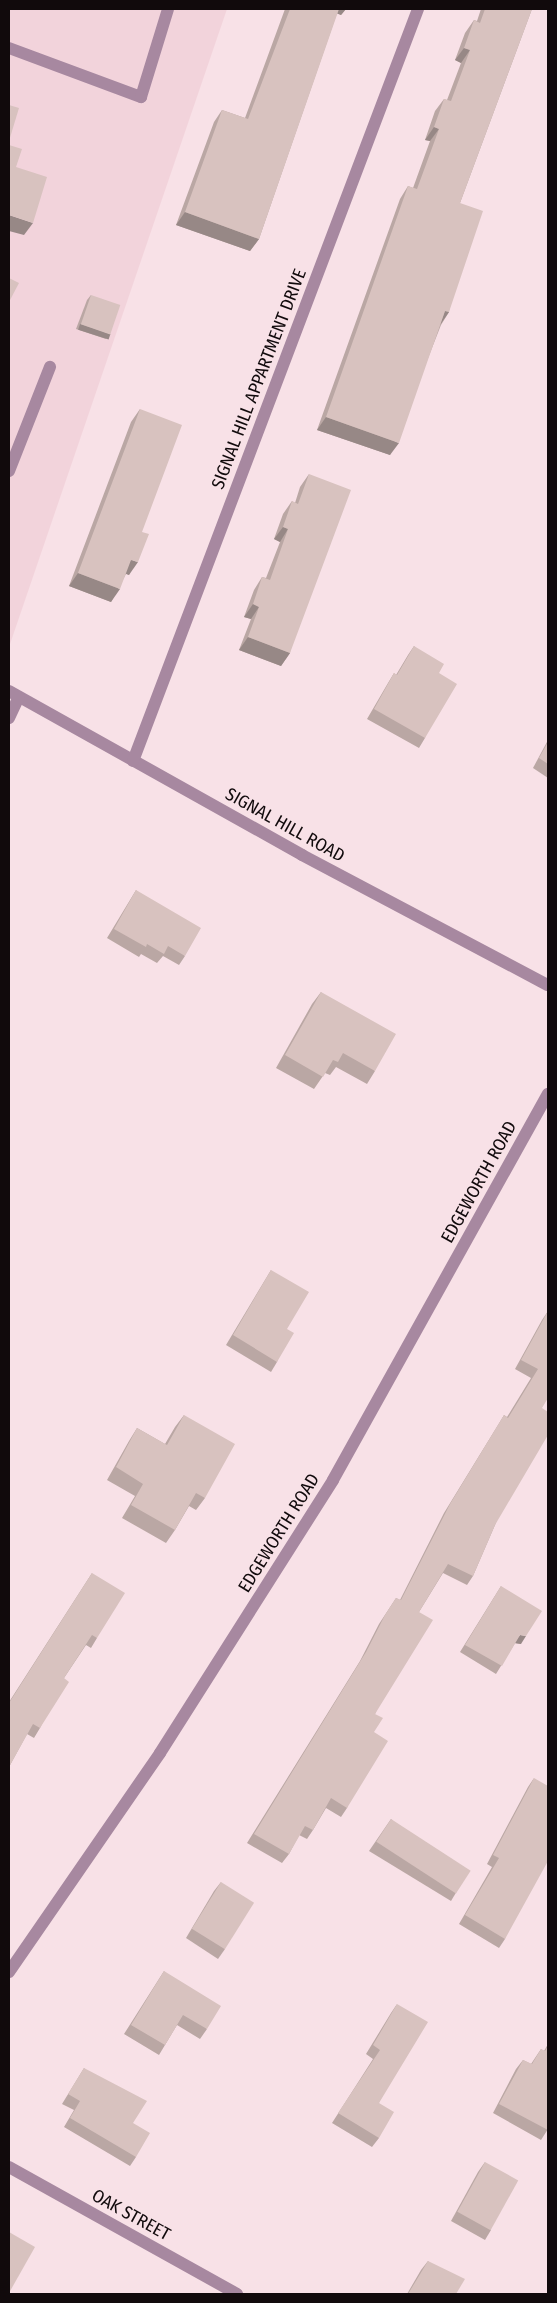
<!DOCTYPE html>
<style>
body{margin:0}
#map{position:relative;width:557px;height:2303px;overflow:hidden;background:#f8e1e7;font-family:"Fira Sans Condensed",sans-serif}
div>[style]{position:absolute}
.built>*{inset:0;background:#f2d3db}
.minor>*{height:12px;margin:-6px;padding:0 6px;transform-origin:6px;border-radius:6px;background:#a788a0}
.wall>*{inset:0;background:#baa7a4}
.shaded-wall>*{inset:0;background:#978886;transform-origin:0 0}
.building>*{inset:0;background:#d8c2bf;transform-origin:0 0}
span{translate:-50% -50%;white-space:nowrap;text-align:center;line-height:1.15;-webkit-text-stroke:4.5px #f8e1e7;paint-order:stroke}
.street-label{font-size:18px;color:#110a0c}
.frame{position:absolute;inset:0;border:10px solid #110a0c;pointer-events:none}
</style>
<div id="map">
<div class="built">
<i style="clip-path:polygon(9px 9px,227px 9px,9px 647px)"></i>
</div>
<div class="minor">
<i style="left:9px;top:48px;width:141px;rotate:20.4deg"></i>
<i style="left:141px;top:97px;width:92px;rotate:-72.9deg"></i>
<i style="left:9px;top:471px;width:112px;rotate:-68.5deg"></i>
<i style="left:9px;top:691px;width:336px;rotate:29.2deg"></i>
<i style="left:302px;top:855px;width:278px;rotate:27.9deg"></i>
<i style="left:9px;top:718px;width:23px;rotate:-65deg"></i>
<i style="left:133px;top:761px;width:804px;rotate:-69.24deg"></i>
<i style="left:9px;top:1972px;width:266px;rotate:-55.4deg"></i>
<i style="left:160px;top:1753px;width:323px;rotate:-57.6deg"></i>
<i style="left:333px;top:1480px;width:442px;rotate:-60.9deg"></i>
<i style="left:9px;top:2167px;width:261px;rotate:29.1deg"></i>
</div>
<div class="wall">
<i style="clip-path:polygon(285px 9px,346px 9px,341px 15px,337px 13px,259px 239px,250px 251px,176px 225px,214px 122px,222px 110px,245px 118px)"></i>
<i style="clip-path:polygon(481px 9px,532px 9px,460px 203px,449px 312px,441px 325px,390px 455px,317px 430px,400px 199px,408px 186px,413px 188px,430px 141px,425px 140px,435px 111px,444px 99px,447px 100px,461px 63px,455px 60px,465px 33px,474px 20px,477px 21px)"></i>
<i style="clip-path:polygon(91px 295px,106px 339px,76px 329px,87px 300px)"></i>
<i style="clip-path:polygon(140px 409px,142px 532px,129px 575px,126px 574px,111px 602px,69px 586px,131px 422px)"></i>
<i style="clip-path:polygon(309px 474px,290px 653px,281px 666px,239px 650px,251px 619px,244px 617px,254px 590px,262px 577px,266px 578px,280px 542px,274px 539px,283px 514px,292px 501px,295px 503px,300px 487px)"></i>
<i style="clip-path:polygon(414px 646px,439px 673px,425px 738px,419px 748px,367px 719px,388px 683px,394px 673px,396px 675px,408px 655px)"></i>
<i style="clip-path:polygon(548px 740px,548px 778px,533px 768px)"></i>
<i style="clip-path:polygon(136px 890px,185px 956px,179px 965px,163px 956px,157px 963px,141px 954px,139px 957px,107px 938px,130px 900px)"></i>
<i style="clip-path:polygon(321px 992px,375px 1071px,367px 1084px,336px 1067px,330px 1075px,325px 1073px,314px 1089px,276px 1068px,312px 1004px)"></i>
<i style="clip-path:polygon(271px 1270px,287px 1329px,277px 1362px,271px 1372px,226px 1345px)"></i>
<i style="clip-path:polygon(548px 1311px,542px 1408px,495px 1525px,473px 1576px,467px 1585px,443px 1573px,419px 1612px,375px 1714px,374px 1732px,347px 1808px,341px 1817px,326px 1808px,313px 1830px,307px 1839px,299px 1835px,289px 1854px,282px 1863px,247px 1843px,360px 1661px,379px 1624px,396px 1598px,400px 1600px,444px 1513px,498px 1425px,504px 1415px,507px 1417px,531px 1378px,515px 1369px,542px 1320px)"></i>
<i style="clip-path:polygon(184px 1415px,205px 1498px,196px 1510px,189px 1506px,175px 1530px,166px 1543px,122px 1518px,135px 1496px,107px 1480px,129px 1441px,137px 1428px,165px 1444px,175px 1427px)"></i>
<i style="clip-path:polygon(92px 1573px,97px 1638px,91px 1648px,86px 1645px,64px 1678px,40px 1728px,34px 1738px,27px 1734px,9px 1767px,9px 1702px)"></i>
<i style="clip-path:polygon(501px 1586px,521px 1644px,515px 1643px,496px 1674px,460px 1652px)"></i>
<i style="clip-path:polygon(534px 1778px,505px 1939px,499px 1948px,459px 1924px,492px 1867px,487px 1864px,528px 1787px)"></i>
<i style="clip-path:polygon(391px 1819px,457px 1891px,451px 1901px,369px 1851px)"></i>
<i style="clip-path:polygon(221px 1882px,225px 1949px,218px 1959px,186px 1938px,214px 1891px)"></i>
<i style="clip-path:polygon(164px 1971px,207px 2029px,200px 2039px,177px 2025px,159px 2055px,124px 2034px)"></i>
<i style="clip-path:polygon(397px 2004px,379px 2103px,379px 2138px,372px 2147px,332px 2123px,373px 2059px,366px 2054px,391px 2013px)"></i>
<i style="clip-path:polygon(548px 2044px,548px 2129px,541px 2140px,493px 2113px,516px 2069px,523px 2060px,531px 2064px,541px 2049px,544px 2051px)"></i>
<i style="clip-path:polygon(84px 2068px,133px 2123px,136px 2157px,130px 2166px,64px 2127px,74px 2110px,62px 2104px)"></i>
<i style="clip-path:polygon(485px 2162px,491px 2230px,485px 2240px,451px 2221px,478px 2172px)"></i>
<i style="clip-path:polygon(428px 2261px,456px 2294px,407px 2294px,421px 2270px)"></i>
</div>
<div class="shaded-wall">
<i style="clip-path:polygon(335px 9px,346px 9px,341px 15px,333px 12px)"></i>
<i style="clip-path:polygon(464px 48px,470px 50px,461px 63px,455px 60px)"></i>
<i style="clip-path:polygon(434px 127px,439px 129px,430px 141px,425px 140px)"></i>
<i style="clip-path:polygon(185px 212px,259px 239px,250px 251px,176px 225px)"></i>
<i style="clip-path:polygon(9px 215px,33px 223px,24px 235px,9px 231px)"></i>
<i style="clip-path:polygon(445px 311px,449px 312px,440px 325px)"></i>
<i style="left:80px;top:324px;width:32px;height:6px;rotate:18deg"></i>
<i style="clip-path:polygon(326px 417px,399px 443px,390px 455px,317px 430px)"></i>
<i style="clip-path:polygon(283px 527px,288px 529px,280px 542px,274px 539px)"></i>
<i style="clip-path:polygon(131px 560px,138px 562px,129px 575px,122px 572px)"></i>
<i style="clip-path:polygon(78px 573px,120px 589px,111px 602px,69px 586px)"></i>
<i style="clip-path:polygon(253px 604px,259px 607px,251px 619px,244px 617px)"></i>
<i style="clip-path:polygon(248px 637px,290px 653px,281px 666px,239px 650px)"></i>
<i style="clip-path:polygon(520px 1635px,526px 1636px,521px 1644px,514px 1643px)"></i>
</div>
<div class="building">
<i style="clip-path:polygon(290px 9px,339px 9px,259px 239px,185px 212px,222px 110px,248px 119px)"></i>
<i style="clip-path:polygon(485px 9px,532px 9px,460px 203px,483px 211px,449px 312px,445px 311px,399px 443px,326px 417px,408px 186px,417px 189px,439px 129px,434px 127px,444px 99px,451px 101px,470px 50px,464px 48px,474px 20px,480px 23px)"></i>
<i style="clip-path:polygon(9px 105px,19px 108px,9px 141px)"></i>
<i style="clip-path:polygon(9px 145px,22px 149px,16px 167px,47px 177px,33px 223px,9px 215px)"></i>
<i style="clip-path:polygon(9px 278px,19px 283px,9px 302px)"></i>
<i style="left:91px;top:295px;width:31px;height:31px;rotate:19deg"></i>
<i style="clip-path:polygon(140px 409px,182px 425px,142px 532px,149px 534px,138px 562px,131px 560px,120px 589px,78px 573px)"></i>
<i style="clip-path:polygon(309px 474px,351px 490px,290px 653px,248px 637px,259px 607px,253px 604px,262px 577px,270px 580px,288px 529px,283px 527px,292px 501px,298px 504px)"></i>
<i style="clip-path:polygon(414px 646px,444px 664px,439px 673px,457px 684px,425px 738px,374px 709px,394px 673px,397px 675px)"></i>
<i style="clip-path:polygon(548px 742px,548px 764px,539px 758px)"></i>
<i style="clip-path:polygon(136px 890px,201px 928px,185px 956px,168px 946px,164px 954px,147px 944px,146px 947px,114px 929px)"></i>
<i style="clip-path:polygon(321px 992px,396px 1034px,375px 1071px,343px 1053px,338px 1062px,333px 1060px,323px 1077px,285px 1055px)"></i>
<i style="clip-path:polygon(271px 1270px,309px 1292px,287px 1329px,294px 1333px,277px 1362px,233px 1335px)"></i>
<i style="clip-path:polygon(548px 1311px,548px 1398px,542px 1408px,548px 1412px,548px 1435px,495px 1525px,473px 1576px,448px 1564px,419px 1612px,433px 1620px,375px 1714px,383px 1718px,374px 1732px,388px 1741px,347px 1808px,331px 1798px,313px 1830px,305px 1826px,289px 1854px,254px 1834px,366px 1652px,385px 1615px,396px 1598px,401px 1600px,450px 1504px,504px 1415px,508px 1418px,538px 1369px,521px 1360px)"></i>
<i style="clip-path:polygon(184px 1415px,235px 1444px,205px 1498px,196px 1493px,175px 1530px,131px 1505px,143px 1484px,116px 1467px,137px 1428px,167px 1445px)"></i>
<i style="clip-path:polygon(92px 1573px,125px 1593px,97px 1638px,92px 1635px,64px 1678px,69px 1682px,40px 1728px,33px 1724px,9px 1767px,9px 1703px)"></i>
<i style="clip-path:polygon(501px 1586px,542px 1611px,526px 1636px,520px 1635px,502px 1666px,465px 1645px)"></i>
<i style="clip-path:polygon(534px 1778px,548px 1786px,548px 1861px,505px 1939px,465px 1915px,499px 1858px,493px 1855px)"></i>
<i style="left:391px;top:1819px;width:95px;height:27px;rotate:33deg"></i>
<i style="left:221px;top:1882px;width:39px;height:55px;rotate:32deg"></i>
<i style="clip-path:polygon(164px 1971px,221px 2006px,207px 2029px,183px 2015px,165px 2045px,131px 2025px)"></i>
<i style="clip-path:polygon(397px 2004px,428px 2022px,379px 2103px,394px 2112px,379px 2138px,338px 2113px,380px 2050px,373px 2045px)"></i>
<i style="clip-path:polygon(548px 2046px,548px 2130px,499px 2104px,523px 2060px,532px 2064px,541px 2049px,545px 2051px)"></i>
<i style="clip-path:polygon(84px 2068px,147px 2101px,133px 2123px,150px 2133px,136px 2157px,70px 2118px,80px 2101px,68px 2094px)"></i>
<i style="left:485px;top:2162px;width:38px;height:57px;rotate:29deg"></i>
<i style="clip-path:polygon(9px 2232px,35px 2247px,9px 2293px)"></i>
<i style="clip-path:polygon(428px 2261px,465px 2279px,456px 2294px,408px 2294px)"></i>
</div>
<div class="street-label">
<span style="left:259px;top:379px;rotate:-69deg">SIGNAL HILL APPARTMENT DRIVE</span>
<span style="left:285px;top:825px;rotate:29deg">SIGNAL HILL ROAD</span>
<span style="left:479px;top:1182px;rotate:-61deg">EDGEWORTH ROAD</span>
<span style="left:279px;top:1533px;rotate:-58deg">EDGEWORTH ROAD</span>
<span style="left:131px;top:2215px;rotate:29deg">OAK STREET</span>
</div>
<div class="frame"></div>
</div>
